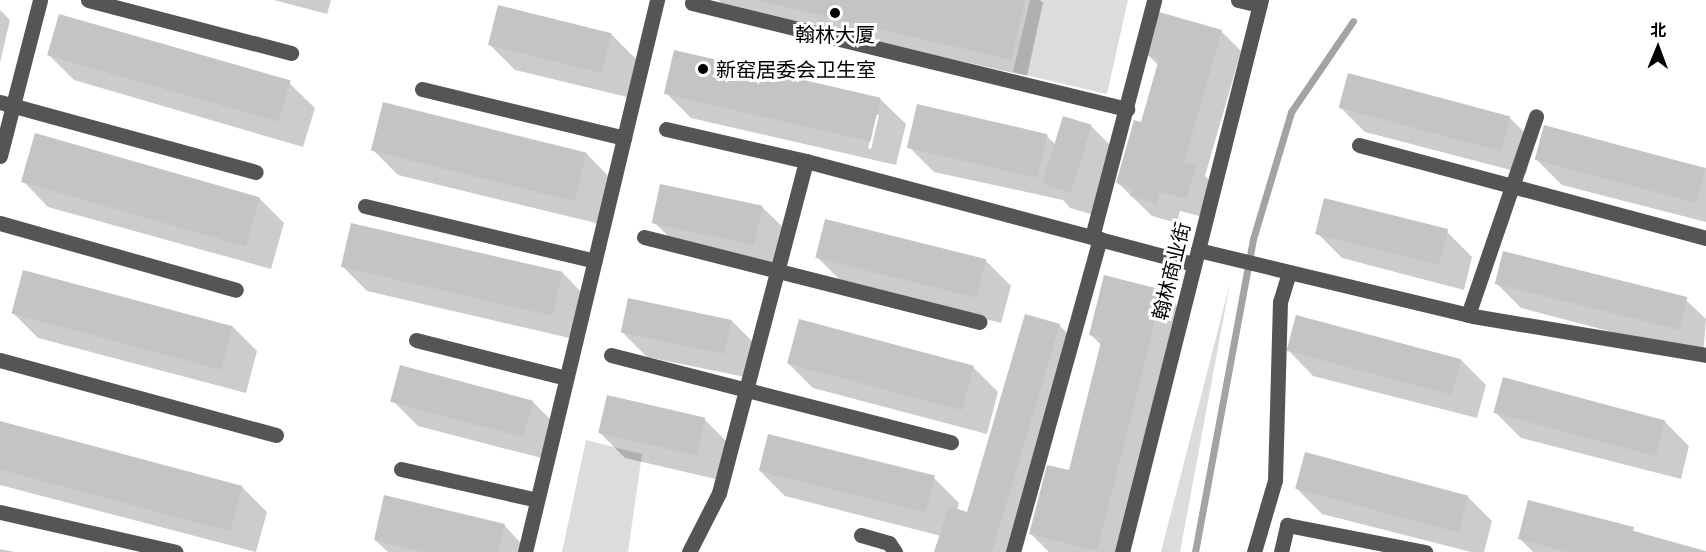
<!DOCTYPE html>
<meta charset="utf-8">
<style>
body{margin:0}
#map{position:relative;width:1706px;height:552px;overflow:hidden;background:#fff;font-family:Lato,"Noto Sans SC",sans-serif}
div>[style]{position:absolute}
.green>*{inset:0;background:#dcdcdc}
.shadow>*{inset:0;background:#0003}
.stream>*{height:7px;margin:-3.5px;padding:0 3.5px;transform-origin:3.5px;border-radius:3.5px;background:#a3a3a3}
.building>*{inset:0;background:#c4c4c4;transform-origin:0 0}
.minor>*{height:15px;margin:-7.5px;padding:0 7.5px;transform-origin:7.5px;border-radius:7.5px;background:#555}
.dots>*{width:16px;height:16px;translate:-50% -50%;box-sizing:border-box;border:3px solid #fff;border-radius:50%}
span{translate:-50% -50%;white-space:nowrap;text-align:center;line-height:1.15;-webkit-text-stroke:6px #fff;paint-order:stroke}
.poi-label{font-size:20px;color:#000}
.left{translate:0 -50%;text-align:left}
.street-label{font-size:20px;color:#000}
.north{position:absolute;left:1628px;top:18px;width:60px;height:60px;-webkit-text-stroke:4px #fff;paint-order:stroke;rotate:1deg;font-size:16px;font-weight:700;line-height:24px;text-align:center;color:#000}
.north::after{content:'';display:block;margin:auto;width:21px;height:27px;background:#000;clip-path:polygon(50% 0,100% 100%,50% 72%,0 100%)}
</style>
<div id="map">
<div class="green">
<i style="clip-path:polygon(1030px 0,1128px 0,1107px 94px,1013px 72px)"></i>
<i style="clip-path:polygon(1230px 283px,1180px 552px,1161px 552px)"></i>
<i style="clip-path:polygon(586px 440px,642px 454px,628px 552px,562px 552px)"></i>
</div>
<div class="shadow">
<i style="clip-path:polygon(274px 0,331px 0,327px 14px)"></i>
<i style="clip-path:polygon(718px 0,1040px 0,1043px 3px,1027px 76px,726px 8px)"></i>
<i style="clip-path:polygon(0 10px,10px 20px,0 63px)"></i>
<i style="clip-path:polygon(1221px 31px,1241px 51px,1205px 176px,1216px 187px,1207px 218px,1180px 211px,1177px 223px,1152px 216px,1117px 182px,1142px 123px,1158px 65px,1148px 55px)"></i>
<i style="clip-path:polygon(611px 34px,636px 59px,627px 97px,515px 70px,490px 45px)"></i>
<i style="clip-path:polygon(49px 55px,289px 83px,315px 108px,303px 147px,74px 80px)"></i>
<i style="clip-path:polygon(evenodd,666px 93px,880px 99px,906px 124px,896px 165px,691px 118px,666px 93px,876px 115px,879px 115px,871px 149px,868px 148px,876px 115px)"></i>
<i style="clip-path:polygon(1340px 107px,1509px 117px,1534px 142px,1526px 174px,1365px 132px)"></i>
<i style="clip-path:polygon(1091px 126px,1116px 151px,1098px 216px,1070px 208px,1063px 200px,934px 172px,909px 147px,1047px 136px,1056px 145px)"></i>
<i style="clip-path:polygon(1545px 127px,1706px 168px,1706px 222px,1562px 185px,1537px 160px)"></i>
<i style="clip-path:polygon(373px 150px,586px 153px,611px 179px,600px 224px,398px 175px)"></i>
<i style="clip-path:polygon(23px 181px,259px 198px,284px 223px,271px 269px,48px 207px)"></i>
<i style="clip-path:polygon(762px 207px,788px 232px,780px 268px,679px 247px,654px 222px)"></i>
<i style="clip-path:polygon(1447px 232px,1472px 257px,1464px 290px,1342px 258px,1317px 233px)"></i>
<i style="clip-path:polygon(817px 257px,986px 261px,1011px 286px,1001px 323px,842px 282px)"></i>
<i style="clip-path:polygon(342px 266px,562px 272px,587px 298px,578px 340px,367px 291px)"></i>
<i style="clip-path:polygon(1496px 283px,1686px 300px,1706px 319px,1703px 356px,1521px 308px)"></i>
<i style="clip-path:polygon(1162px 291px,1182px 311px,1121px 552px,1049px 552px,1031px 534px,1070px 472px,1102px 346px,1090px 334px)"></i>
<i style="clip-path:polygon(13px 313px,232px 326px,257px 351px,246px 393px,38px 338px)"></i>
<i style="clip-path:polygon(1297px 317px,1461px 360px,1486px 385px,1477px 418px,1313px 376px,1288px 350px)"></i>
<i style="clip-path:polygon(732px 321px,757px 346px,750px 378px,647px 357px,622px 332px)"></i>
<i style="clip-path:polygon(1059px 325px,1079px 345px,1017px 552px,936px 552px,941px 536px,785px 496px,760px 471px,934px 478px,959px 503px,957px 510px,968px 513px)"></i>
<i style="clip-path:polygon(788px 363px,973px 367px,998px 392px,987px 434px,813px 388px)"></i>
<i style="clip-path:polygon(393px 401px,533px 402px,558px 427px,549px 460px,418px 426px)"></i>
<i style="clip-path:polygon(1496px 413px,1664px 421px,1689px 446px,1681px 479px,1521px 438px)"></i>
<i style="clip-path:polygon(704px 419px,729px 444px,720px 480px,625px 458px,600px 433px)"></i>
<i style="clip-path:polygon(0 423px,242px 487px,267px 512px,256px 552px,0 485px)"></i>
<i style="clip-path:polygon(1297px 489px,1467px 496px,1492px 521px,1484px 552px,1471px 552px,1322px 514px)"></i>
<i style="clip-path:polygon(1529px 502px,1706px 551px,1706px 552px,1533px 552px,1520px 539px)"></i>
<i style="clip-path:polygon(504px 525px,529px 552px,388px 552px,375px 540px)"></i>
<i style="clip-path:polygon(0 549px,15px 552px,0 552px)"></i>
</div>
<div class="stream">
<i style="left:1195px;top:552px;width:318px;rotate:-79.5deg"></i>
<i style="left:1253px;top:239px;width:133px;rotate:-73.3deg"></i>
<i style="left:1291px;top:112px;width:110px;rotate:-55.7deg"></i>
</div>
<div class="building">
<i style="clip-path:polygon(757px 0,1025px 0,1011px 60px)"></i>
<i style="left:498px;top:5px;width:117px;height:41px;rotate:14deg"></i>
<i style="clip-path:polygon(1159px 12px,1222px 30px,1184px 162px,1196px 165px,1187px 199px,1160px 192px,1157px 204px,1130px 196px,1133px 188px,1116px 183px,1134px 120px,1141px 122px,1159px 59px,1146px 55px)"></i>
<i style="left:59px;top:14px;width:241px;height:43px;rotate:16deg"></i>
<i style="left:674px;top:50px;width:212px;height:45px;rotate:13deg"></i>
<i style="left:1348px;top:73px;width:168px;height:36px;rotate:15deg"></i>
<i style="left:383px;top:102px;width:210px;height:50px;rotate:14deg"></i>
<i style="left:917px;top:104px;width:134px;height:45px;rotate:13deg"></i>
<i style="left:1063px;top:116px;width:30px;height:71px;rotate:17deg"></i>
<i style="left:1544px;top:125px;width:167px;height:36px;rotate:15deg"></i>
<i style="left:35px;top:133px;width:234px;height:51px;rotate:16deg"></i>
<i style="left:660px;top:184px;width:105px;height:40px;rotate:12deg"></i>
<i style="left:1324px;top:198px;width:128px;height:37px;rotate:14deg"></i>
<i style="left:825px;top:219px;width:166px;height:40px;rotate:14deg"></i>
<i style="left:351px;top:223px;width:217px;height:45px;rotate:13deg"></i>
<i style="left:1503px;top:251px;width:190px;height:34px;rotate:14deg"></i>
<i style="left:23px;top:270px;width:217px;height:45px;rotate:15deg"></i>
<i style="clip-path:polygon(1104px 275px,1163px 290px,1097px 551px,1029px 534px,1047px 465px,1069px 470px,1102px 338px,1089px 335px)"></i>
<i style="left:628px;top:298px;width:106px;height:35px;rotate:12deg"></i>
<i style="clip-path:polygon(1025px 314px,1060px 324px,992px 552px,934px 552px,949px 506px,967px 512px)"></i>
<i style="left:1296px;top:315px;width:171px;height:37px;rotate:15deg"></i>
<i style="left:799px;top:319px;width:181px;height:46px;rotate:15deg"></i>
<i style="left:400px;top:365px;width:138px;height:38px;rotate:15deg"></i>
<i style="left:1503px;top:377px;width:168px;height:37px;rotate:15deg"></i>
<i style="left:607px;top:395px;width:101px;height:39px;rotate:13deg"></i>
<i style="left:0;top:421px;width:251px;height:47px;rotate:15deg"></i>
<i style="left:768px;top:434px;width:172px;height:38px;rotate:14deg"></i>
<i style="left:1305px;top:452px;width:169px;height:38px;rotate:15deg"></i>
<i style="clip-path:polygon(384px 495px,505px 524px,498px 552px,424px 552px,374px 540px)"></i>
<i style="clip-path:polygon(1528px 500px,1634px 527px,1633px 531px,1706px 552px,1567px 552px,1518px 539px)"></i>
</div>
<div class="minor">
<i style="left:88px;top:0;width:210px;rotate:14.6deg"></i>
<i style="left:1238px;top:0;width:22px;rotate:13deg"></i>
<i style="left:692px;top:3px;width:448px;rotate:13.7deg"></i>
<i style="left:422px;top:89px;width:208px;rotate:13.6deg"></i>
<i style="left:0;top:102px;width:265px;rotate:15.3deg"></i>
<i style="left:666px;top:129px;width:144px;rotate:12.9deg"></i>
<i style="left:806px;top:161px;width:401px;rotate:14.9deg"></i>
<i style="left:1359px;top:145px;width:359px;rotate:15deg"></i>
<i style="left:0;top:156px;width:161px;rotate:-75.6deg"></i>
<i style="left:365px;top:206px;width:236px;rotate:13.4deg"></i>
<i style="left:0;top:223px;width:245px;rotate:15.8deg"></i>
<i style="left:644px;top:237px;width:346px;rotate:14.2deg"></i>
<i style="left:1092px;top:237px;width:245px;rotate:-75.3deg"></i>
<i style="left:1198px;top:250px;width:283px;rotate:13.5deg"></i>
<i style="left:1473px;top:316px;width:236px;rotate:9.5deg"></i>
<i style="left:1468px;top:315px;width:210px;rotate:-71.1deg"></i>
<i style="left:416px;top:340px;width:155px;rotate:14.2deg"></i>
<i style="left:611px;top:355px;width:351px;rotate:14.4deg"></i>
<i style="left:0;top:360px;width:286px;rotate:15.2deg"></i>
<i style="left:401px;top:469px;width:139px;rotate:12.8deg"></i>
<i style="left:0;top:512px;width:180px;rotate:12.8deg"></i>
<i style="left:861px;top:535px;width:29px;rotate:16deg"></i>
<i style="left:889px;top:543px;width:11px;rotate:56deg"></i>
<i style="left:525px;top:552px;width:568px;rotate:-76.55deg"></i>
<i style="left:689px;top:552px;width:66px;rotate:-63deg"></i>
<i style="left:719px;top:493px;width:343px;rotate:-75.3deg"></i>
<i style="left:1013px;top:552px;width:325px;rotate:-74.5deg"></i>
<i style="left:1122px;top:552px;width:569px;rotate:-75.87deg"></i>
<i style="left:1254px;top:552px;width:75px;rotate:-73.7deg"></i>
<i style="left:1275px;top:480px;width:178px;rotate:-88.4deg"></i>
<i style="left:1280px;top:302px;width:31px;rotate:-73deg"></i>
<i style="left:1281px;top:552px;width:28px;rotate:-77deg"></i>
<i style="left:1287px;top:525px;width:141px;rotate:11.1deg"></i>
</div>
<div class="dots">
<i style="left:835px;top:13px;background:#000"></i>
<i style="left:703px;top:69px;background:#000"></i>
</div>
<div class="poi-label">
<span style="left:835px;top:34px">翰林大厦</span>
<span class="left" style="left:716px;top:69px">新窑居委会卫生室</span>
</div>
<div class="street-label">
<span style="left:1171px;top:271px;rotate:-76deg">翰林商业街</span>
</div>
<div class="north">北</div>
</div>
